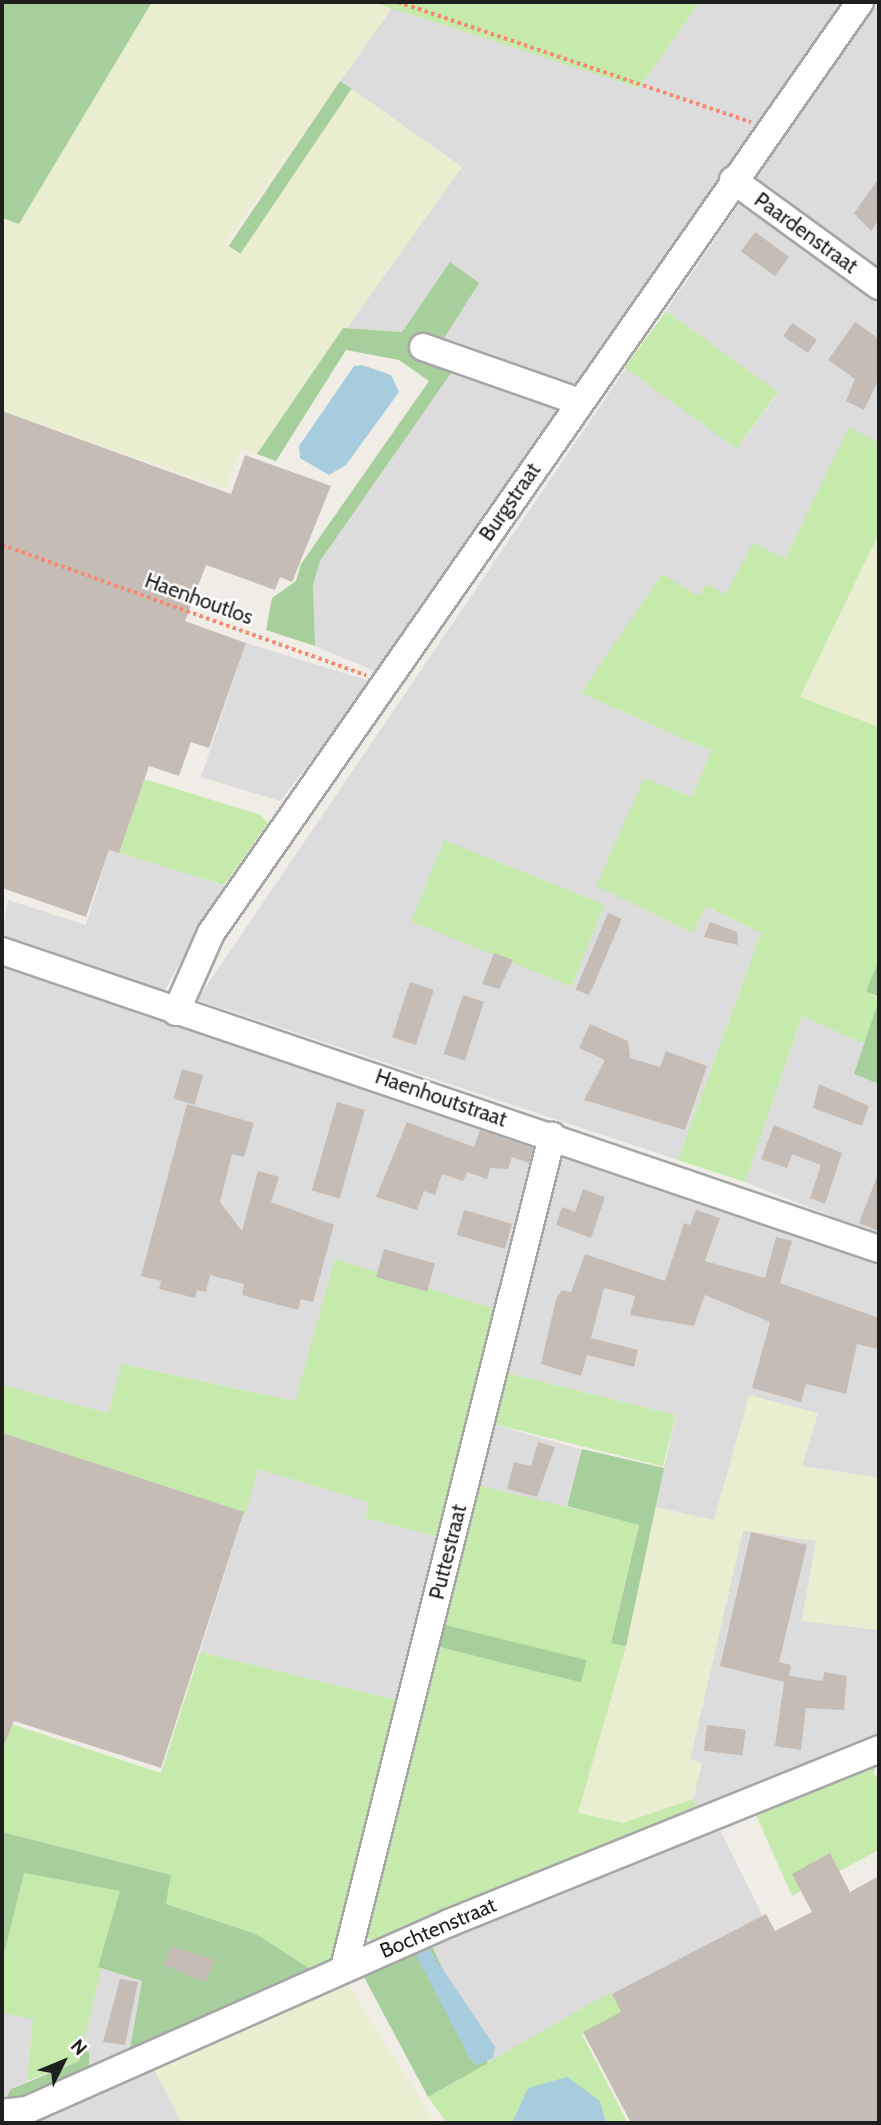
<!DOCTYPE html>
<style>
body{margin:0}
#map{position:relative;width:881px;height:2125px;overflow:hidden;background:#f0ede6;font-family:Cabin,sans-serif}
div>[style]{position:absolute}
.residential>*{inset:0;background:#dddcdc;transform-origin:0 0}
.farmland>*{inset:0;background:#eaeed1}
.grass>*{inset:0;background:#c5eaac;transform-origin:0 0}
.forest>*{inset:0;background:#a6cf9b;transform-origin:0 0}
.water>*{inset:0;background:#a7ccdd}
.building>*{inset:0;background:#c5bdb5;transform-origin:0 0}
.path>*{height:3.5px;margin-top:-1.75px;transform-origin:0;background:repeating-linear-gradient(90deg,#f9886e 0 3.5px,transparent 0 7px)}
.roads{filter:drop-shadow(2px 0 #a6a6a6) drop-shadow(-2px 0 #a6a6a6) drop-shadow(0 2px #a6a6a6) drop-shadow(0 -2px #a6a6a6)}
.minor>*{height:26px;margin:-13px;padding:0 13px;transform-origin:13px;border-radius:13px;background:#fff}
span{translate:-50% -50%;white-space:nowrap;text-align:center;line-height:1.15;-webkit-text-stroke:5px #fff;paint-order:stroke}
.street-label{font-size:21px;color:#1f1f1f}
.frame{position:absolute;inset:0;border:4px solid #1f1f1f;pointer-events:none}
.north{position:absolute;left:28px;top:2027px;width:70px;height:70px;-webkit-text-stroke:5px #fff;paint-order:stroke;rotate:47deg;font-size:19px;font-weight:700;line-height:28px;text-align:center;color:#1f1f1f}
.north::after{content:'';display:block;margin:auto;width:24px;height:32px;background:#1f1f1f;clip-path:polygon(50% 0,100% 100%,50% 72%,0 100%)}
</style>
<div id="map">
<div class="residential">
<i style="clip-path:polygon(700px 2px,847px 2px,382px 674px,315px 646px,313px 585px,320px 561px,457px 363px,436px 352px,450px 263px,402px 332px,343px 328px,462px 167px,340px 81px,392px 8px,639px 88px)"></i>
<i style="clip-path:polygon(879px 2px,879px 276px,755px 186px,753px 178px)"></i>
<i style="clip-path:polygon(741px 201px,879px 302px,879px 443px,849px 428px,785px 559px,725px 596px,699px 596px,581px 693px,711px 751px,692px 798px,644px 778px,693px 933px,705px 906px,761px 933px,678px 1160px,197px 1000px,626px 368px,739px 446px,777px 394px,666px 311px)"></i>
<i style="clip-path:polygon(246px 643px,373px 682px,280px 801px,201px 777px)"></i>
<i style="clip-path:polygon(109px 850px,224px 885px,164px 992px,155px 994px,2px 937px,8px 900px,86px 925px)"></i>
<i style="clip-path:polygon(2px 966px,546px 1145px,501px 1311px,295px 1401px,123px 1364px,108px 1413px,2px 1385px)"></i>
<i style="clip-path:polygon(802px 1016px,865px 1044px,854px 1074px,879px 1084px,879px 1235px,745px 1182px)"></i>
<i style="clip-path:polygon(561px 1153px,879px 1261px,879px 1478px,802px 1466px,714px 1521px,655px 1507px,676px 1415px,503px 1372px)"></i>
<i style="left:489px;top:1423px;width:97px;height:63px;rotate:16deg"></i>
<i style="clip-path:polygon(258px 1469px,368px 1502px,365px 1518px,439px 1537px,396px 1700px,200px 1652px)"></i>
<i style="clip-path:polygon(743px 1530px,816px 1541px,802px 1620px,879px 1630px,879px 1743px,698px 1811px,693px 1799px,702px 1763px,690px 1759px)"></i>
<i style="clip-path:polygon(716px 1822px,764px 1919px,613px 1997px,610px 1993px,488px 2063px,428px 1938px)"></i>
<i style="clip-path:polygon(98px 1967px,142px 1981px,128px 2059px,89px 2076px,89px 2052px,82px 2049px)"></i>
<i style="clip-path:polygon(2px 2013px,33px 2018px,27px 2081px,11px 2089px,2px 2105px)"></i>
<i style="clip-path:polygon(153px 2067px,182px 2123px,2px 2123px)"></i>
</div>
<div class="farmland">
<i style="clip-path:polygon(152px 2px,372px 2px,392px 8px,225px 244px,235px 252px,352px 89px,462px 167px,257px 454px,242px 448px,225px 489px,2px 411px,2px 218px,19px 223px)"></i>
<i style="clip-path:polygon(879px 533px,879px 727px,800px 697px)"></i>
<i style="clip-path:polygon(749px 1395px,818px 1413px,802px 1466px,879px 1478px,879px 1630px,802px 1621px,816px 1541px,743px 1530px,690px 1759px,702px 1763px,693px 1799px,623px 1823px,578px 1814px,626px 1646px,655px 1507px,714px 1520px)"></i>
<i style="clip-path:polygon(340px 1983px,349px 1986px,435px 2123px,182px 2123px,153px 2067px)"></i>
</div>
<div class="grass">
<i style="clip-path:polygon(372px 2px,700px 2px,639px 88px)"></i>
<i style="left:666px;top:311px;width:138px;height:70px;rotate:36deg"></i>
<i style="clip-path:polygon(849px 427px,879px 443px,879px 533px,800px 697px,879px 727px,879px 960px,867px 991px,879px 1000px,865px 1044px,802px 1016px,745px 1182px,678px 1160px,761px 933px,706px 906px,693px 933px,596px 886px,644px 778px,692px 797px,711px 751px,581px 693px,662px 574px,699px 596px,707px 584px,725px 595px,753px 543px,785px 559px)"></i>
<i style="clip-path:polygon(144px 779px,261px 815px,268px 823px,224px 885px,119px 853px)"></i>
<i style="left:444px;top:840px;width:173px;height:88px;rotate:22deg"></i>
<i style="clip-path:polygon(335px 1259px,501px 1311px,439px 1537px,365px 1518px,368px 1502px,258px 1469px,245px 1515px,2px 1436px,2px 1385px,108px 1413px,122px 1364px,295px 1401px)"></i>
<i style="left:503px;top:1372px;width:178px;height:53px;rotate:14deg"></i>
<i style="clip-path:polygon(476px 1485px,639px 1524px,611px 1642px,626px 1646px,578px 1813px,623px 1823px,693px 1799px,698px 1811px,376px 1943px,367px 1937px,366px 1916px,438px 1647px,580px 1681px,586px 1661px,442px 1624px)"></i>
<i style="clip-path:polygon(200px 1652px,396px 1700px,334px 1959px,315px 1972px,256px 1934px,166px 1904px,171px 1875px,2px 1832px,2px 1721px,161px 1773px)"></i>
<i style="clip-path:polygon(879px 1755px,873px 1773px,879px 1780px,879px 1850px,792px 1896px,753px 1808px)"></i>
<i style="clip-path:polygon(24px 1873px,120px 1891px,79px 2061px,27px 2081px,33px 2019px,2px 2013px,2px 1962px)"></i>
<i style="clip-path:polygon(611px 1992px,622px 2014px,582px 2035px,628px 2123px,447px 2123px,428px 2097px)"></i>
</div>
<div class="forest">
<i style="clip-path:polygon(2px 2px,152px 2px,19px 224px,2px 218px)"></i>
<i style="left:340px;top:81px;width:14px;height:199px;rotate:34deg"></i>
<i style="clip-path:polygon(450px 262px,479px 283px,436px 351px,458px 363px,320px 561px,313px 585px,315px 646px,266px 630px,272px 598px,296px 581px,301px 564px,429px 381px,399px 360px,346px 350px,276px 461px,257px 454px,343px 328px,402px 332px)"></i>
<i style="clip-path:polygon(879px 960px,879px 997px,866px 991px)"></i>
<i style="clip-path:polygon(879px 1000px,879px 1084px,854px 1074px)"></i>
<i style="clip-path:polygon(582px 1449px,664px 1468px,626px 1646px,611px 1643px,639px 1525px,567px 1506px)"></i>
<i style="left:442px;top:1624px;width:149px;height:23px;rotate:14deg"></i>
<i style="clip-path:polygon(2px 1832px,171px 1875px,166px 1904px,256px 1934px,315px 1972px,128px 2059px,142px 1981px,98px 1967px,120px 1891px,24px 1873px,2px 1962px)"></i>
<i style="clip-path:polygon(428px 1938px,488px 2063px,428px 2097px,364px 1977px,371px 1965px)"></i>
<i style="clip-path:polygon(82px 2049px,89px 2052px,89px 2076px,2px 2105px,11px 2089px,79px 2061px)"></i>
</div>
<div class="water">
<i style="clip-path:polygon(362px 365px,391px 375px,399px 392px,346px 465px,329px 475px,300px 458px,299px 446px,354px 366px)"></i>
<i style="clip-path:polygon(423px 1940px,495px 2047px,493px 2058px,477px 2065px,470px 2059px,414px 1951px)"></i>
<i style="clip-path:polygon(567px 2077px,600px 2101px,606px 2123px,512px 2123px,528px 2088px)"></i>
</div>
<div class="building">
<i style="clip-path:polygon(879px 178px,879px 219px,871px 231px,854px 213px)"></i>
<i style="left:755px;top:232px;width:42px;height:24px;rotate:36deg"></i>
<i style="clip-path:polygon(855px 322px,879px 339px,879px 378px,864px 410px,846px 401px,855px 379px,828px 360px)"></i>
<i style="left:792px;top:323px;width:30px;height:16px;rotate:34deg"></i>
<i style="clip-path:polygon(2px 411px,231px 494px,245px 455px,331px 486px,292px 582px,280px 577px,275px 590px,206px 565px,185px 621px,246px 643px,209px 748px,191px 742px,179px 776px,149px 766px,119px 853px,109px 850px,86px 917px,2px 888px)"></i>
<i style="left:608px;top:913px;width:15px;height:83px;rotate:23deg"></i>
<i style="clip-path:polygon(710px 922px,737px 932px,738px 945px,704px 937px)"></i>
<i style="clip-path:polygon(494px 953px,513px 960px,499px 989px,482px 984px)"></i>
<i style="left:410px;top:982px;width:25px;height:58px;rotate:18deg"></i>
<i style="left:463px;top:995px;width:22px;height:62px;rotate:18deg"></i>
<i style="clip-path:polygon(590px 1024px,628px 1041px,630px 1058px,660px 1067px,666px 1051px,707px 1066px,685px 1130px,584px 1100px,605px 1060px,579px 1048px)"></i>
<i style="left:182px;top:1069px;width:22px;height:31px;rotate:16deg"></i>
<i style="clip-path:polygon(819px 1084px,869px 1106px,862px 1126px,813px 1108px)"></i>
<i style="left:337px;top:1102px;width:29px;height:92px;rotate:16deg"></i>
<i style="clip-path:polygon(187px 1104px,254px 1123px,244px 1157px,232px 1154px,220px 1202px,242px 1231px,258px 1171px,279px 1177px,271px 1202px,334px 1225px,313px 1302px,301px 1299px,298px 1310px,242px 1295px,244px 1284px,210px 1275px,206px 1292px,197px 1290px,195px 1298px,159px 1289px,161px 1281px,141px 1276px)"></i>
<i style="clip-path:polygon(407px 1122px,474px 1147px,480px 1130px,533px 1148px,529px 1163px,512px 1157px,508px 1169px,490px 1168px,487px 1179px,467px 1172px,463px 1181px,442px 1174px,435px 1195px,424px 1191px,417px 1210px,376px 1197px)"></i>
<i style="clip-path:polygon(774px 1125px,842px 1153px,825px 1204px,810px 1198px,821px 1165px,792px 1154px,787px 1168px,761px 1159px)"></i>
<i style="clip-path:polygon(878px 1174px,879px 1174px,879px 1231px,859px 1223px)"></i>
<i style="clip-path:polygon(583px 1189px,605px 1197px,591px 1238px,556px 1225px,562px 1207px,575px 1212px)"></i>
<i style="left:464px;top:1210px;width:50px;height:26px;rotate:16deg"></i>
<i style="clip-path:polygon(696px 1210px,720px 1218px,705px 1261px,765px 1278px,776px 1237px,792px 1241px,780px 1283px,879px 1318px,879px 1349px,857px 1344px,846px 1394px,806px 1384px,801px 1402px,752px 1388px,770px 1322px,705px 1295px,694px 1326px,630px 1315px,635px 1296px,604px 1288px,591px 1338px,638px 1350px,634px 1367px,587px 1355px,581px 1376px,541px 1364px,556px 1299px,562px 1290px,571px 1292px,585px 1254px,665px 1281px,684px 1223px,690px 1225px)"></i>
<i style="left:384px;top:1249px;width:53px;height:29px;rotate:16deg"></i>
<i style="clip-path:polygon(2px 1433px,244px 1512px,161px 1768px,14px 1721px,2px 1750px)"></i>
<i style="clip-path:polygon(538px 1442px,555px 1447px,537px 1497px,507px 1489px,514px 1462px,531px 1466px)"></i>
<i style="clip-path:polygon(751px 1532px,807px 1545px,779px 1662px,791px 1665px,789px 1676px,823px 1681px,824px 1672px,847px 1676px,844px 1710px,806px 1708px,801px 1750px,775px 1746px,784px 1682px,720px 1666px)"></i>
<i style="left:707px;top:1725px;width:39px;height:26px;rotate:7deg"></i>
<i style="clip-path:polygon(830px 1853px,850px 1892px,879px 1876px,879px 2123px,631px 2123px,583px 2032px,621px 2012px,612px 1994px,766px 1914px,775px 1931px,812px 1912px,792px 1874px)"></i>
<i style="clip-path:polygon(171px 1946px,215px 1960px,205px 1982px,163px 1965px)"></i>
<i style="clip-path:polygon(120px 1979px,138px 1982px,125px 2045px,103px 2042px)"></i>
</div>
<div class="path">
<i style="left:398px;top:2px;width:373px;rotate:18.8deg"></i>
<i style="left:2px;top:545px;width:387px;rotate:19.7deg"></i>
</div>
<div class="roads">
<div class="minor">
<i style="left:733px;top:180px;width:180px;rotate:36deg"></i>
<i style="left:423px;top:347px;width:166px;rotate:19.3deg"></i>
<i style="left:2px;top:951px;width:926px;rotate:18.77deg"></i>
<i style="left:176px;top:1012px;width:86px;rotate:-66.1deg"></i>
<i style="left:211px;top:933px;width:1135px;rotate:-55.12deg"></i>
<i style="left:344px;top:1968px;width:858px;rotate:-75.96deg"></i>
<i style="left:2px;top:2113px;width:25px;rotate:-7deg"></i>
<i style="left:27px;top:2110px;width:462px;rotate:-23.9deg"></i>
<i style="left:449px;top:1923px;width:464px;rotate:-22deg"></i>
</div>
</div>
<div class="street-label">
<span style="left:806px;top:233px;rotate:36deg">Paardenstraat</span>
<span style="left:510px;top:502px;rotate:-55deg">Burgstraat</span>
<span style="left:199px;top:599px;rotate:20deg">Haenhoutlos</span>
<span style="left:441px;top:1098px;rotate:19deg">Haenhoutstraat</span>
<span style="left:448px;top:1552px;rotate:-76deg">Puttestraat</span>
<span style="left:438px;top:1928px;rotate:-23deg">Bochtenstraat</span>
</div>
<div class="frame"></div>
<div class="north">N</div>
</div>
